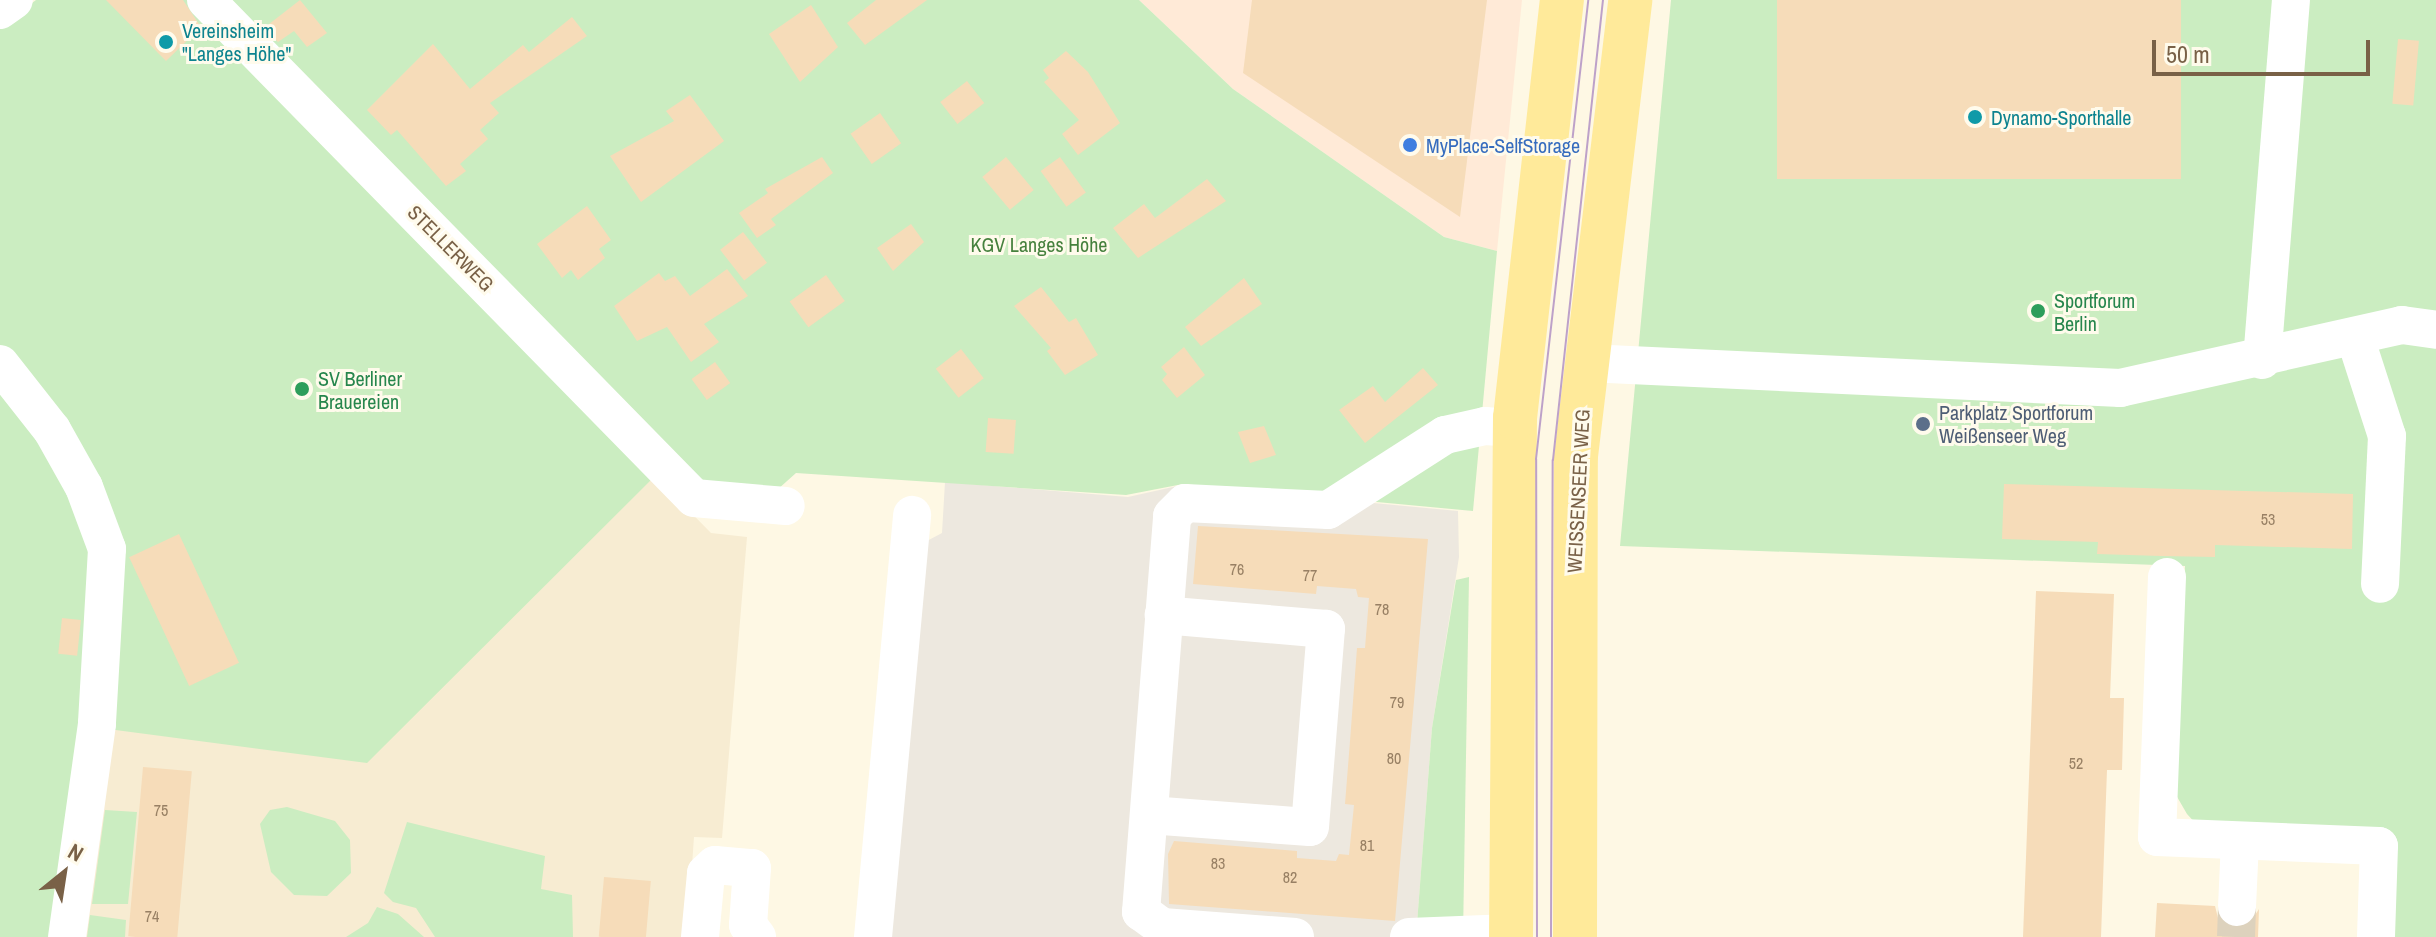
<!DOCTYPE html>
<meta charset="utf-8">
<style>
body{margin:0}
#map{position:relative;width:2436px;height:937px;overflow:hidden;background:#fef8e4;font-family:"Archivo Narrow",sans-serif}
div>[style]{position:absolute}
.residential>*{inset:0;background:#f7ecd2}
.commercial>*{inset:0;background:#ffead7}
.industrial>*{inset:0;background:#ede8df}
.green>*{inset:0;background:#cbedc1}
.building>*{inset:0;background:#f6dcb9;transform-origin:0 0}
.minor-tunnel>*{height:38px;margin-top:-19px;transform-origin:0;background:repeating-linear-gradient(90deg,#ddd2bd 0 38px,transparent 0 57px)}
.minor>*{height:38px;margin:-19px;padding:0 19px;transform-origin:19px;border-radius:19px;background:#fff}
.major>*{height:44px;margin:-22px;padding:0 22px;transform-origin:22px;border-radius:22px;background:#ffea9a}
.tram>*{height:2px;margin:-1px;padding:0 1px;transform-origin:1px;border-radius:1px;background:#bda1c9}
.dots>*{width:22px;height:22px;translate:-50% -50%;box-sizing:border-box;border:4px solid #fffbec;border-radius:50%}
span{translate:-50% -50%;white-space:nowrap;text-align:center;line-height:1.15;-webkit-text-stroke:6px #fffbec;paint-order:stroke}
.number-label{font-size:16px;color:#988064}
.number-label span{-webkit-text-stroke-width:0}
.culture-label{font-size:20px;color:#0d838f}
.left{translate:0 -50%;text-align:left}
.shop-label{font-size:20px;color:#366cbe}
.park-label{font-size:20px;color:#46813d}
.street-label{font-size:20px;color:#796147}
.leisure-label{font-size:20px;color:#27864d}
.service-label{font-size:20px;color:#4e5e75}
.north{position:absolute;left:24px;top:833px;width:80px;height:80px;-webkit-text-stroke:6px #fffbec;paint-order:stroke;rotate:30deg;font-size:22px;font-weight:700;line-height:32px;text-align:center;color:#796147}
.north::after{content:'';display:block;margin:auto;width:28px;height:36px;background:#796147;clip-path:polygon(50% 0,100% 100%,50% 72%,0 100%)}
.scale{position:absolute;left:2152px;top:40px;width:218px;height:36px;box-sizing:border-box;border:4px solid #796147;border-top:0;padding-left:10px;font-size:24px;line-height:28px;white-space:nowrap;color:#796147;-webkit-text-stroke:6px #fffbec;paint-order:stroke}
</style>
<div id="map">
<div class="residential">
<i style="clip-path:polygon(655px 476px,711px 533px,747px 537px,722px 838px,694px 837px,687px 937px,75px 937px,108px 729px)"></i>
</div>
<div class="commercial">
<i style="clip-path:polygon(1139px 0,1522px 0,1497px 251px,1444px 237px,1233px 89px)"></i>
</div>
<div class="industrial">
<i style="clip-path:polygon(945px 482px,1128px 497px,1182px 485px,1458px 511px,1459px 557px,1432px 728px,1416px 937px,890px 937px,925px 542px,942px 533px)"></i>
</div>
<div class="green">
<i style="clip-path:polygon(36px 0,192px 0,655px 476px,367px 763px,108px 729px,119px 543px,0 346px,0 27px)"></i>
<i style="clip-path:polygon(219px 0,1139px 0,1233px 89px,1444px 237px,1497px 251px,1473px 511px,1183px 484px,1126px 495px,796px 473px,777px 490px,697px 490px)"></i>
<i style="clip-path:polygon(1671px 0,2436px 0,2436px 937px,2390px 937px,2393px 839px,2198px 826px,2187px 814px,2176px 795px,2185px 566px,1620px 546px)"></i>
<i style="clip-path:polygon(0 377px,40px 427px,97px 557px,55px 937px,0 937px)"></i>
<i style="clip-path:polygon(1469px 577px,1463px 937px,1416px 937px,1432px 728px,1456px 580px)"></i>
<i style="clip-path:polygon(287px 807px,335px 821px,350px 840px,351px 873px,327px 896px,294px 895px,271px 872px,260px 824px,270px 810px)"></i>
<i style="clip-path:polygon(105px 810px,137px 812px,128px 904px,92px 904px)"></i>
<i style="clip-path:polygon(407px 822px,545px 856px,541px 889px,572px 895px,573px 937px,435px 937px,416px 908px,393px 902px,384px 893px)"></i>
<i style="clip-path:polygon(377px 907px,398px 914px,424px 937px,346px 937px,368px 923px)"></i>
<i style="clip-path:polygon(90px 915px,126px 920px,125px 937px,87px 937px)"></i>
</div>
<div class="building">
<i style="clip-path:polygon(106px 0,183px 0,201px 27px,166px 61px)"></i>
<i style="clip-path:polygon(300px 0,327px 33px,307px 47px,294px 31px,278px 42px,264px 28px)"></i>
<i style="clip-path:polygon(876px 0,927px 0,865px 45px,847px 23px)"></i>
<i style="clip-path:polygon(1252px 0,1487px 0,1460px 217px,1243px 73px)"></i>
<i style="left:1777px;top:0;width:404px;height:179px"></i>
<i style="clip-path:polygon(811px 5px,838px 47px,800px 82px,769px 34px)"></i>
<i style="clip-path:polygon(572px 17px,587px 36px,490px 103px,499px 113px,480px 130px,488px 139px,460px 164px,466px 171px,446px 186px,397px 130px,391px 135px,367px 110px,433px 44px,470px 89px,523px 45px,529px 52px)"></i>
<i style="left:2398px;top:39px;width:21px;height:65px;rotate:5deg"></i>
<i style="clip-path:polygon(1066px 51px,1088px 72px,1120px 123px,1078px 155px,1062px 134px,1079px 120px,1044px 82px,1049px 78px,1043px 70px)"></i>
<i style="left:967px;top:81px;width:28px;height:34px;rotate:52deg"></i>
<i style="clip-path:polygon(690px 95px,724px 141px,641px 202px,610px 156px,674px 121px,666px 111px)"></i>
<i style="left:880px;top:113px;width:37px;height:36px;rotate:55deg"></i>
<i style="clip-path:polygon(822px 157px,833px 173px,771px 219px,776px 225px,757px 238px,739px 213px,768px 193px,765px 189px)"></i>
<i style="left:1006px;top:157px;width:43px;height:31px;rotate:50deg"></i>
<i style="left:1060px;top:157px;width:44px;height:24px;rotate:54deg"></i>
<i style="clip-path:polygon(1207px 179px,1226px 201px,1138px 258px,1113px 228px,1144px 204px,1155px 218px)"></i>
<i style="clip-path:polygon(587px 206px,611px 240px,599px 249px,605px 258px,578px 280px,571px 270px,562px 278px,537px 244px)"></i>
<i style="clip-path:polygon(911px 224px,924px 242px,893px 271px,877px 248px)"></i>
<i style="left:743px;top:232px;width:39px;height:29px;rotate:52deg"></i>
<i style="clip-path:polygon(727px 269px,748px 296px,704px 324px,719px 342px,691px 362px,667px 327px,637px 341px,614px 306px,659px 273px,665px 281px,675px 276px,690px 296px)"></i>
<i style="left:826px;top:275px;width:32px;height:45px;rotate:54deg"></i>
<i style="clip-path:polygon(1244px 278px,1262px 304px,1201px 346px,1185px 327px)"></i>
<i style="clip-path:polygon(1041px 287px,1069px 322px,1076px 318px,1098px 355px,1065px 375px,1047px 351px,1051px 348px,1014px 306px)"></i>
<i style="clip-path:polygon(1184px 347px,1205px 375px,1177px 398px,1162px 380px,1167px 374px,1161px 367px)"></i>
<i style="left:961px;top:349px;width:37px;height:32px;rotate:52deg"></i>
<i style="left:715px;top:362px;width:26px;height:29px;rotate:54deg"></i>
<i style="clip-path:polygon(1423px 368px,1438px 385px,1365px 443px,1339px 410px,1373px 386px,1385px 402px)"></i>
<i style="left:988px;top:418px;width:28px;height:34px;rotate:4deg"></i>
<i style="clip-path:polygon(1264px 426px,1276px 455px,1250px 463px,1238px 432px)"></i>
<i style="clip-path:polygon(2004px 484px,2353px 494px,2352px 549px,2215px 545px,2215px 557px,2161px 556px,2097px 554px,2098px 542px,2002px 539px)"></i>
<i style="clip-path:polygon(1198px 526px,1428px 539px,1395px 921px,1169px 904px,1168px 854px,1174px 841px,1297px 851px,1297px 858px,1336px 861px,1339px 854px,1349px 855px,1354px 805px,1345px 804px,1350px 741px,1357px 648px,1365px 648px,1369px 598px,1358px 597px,1356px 589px,1317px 586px,1316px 594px,1193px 584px)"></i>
<i style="left:179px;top:534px;width:142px;height:55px;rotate:65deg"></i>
<i style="clip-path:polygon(2036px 591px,2114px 594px,2110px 698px,2124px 698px,2122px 770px,2107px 770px,2101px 937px,2023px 937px)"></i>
<i style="left:62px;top:618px;width:19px;height:36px;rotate:6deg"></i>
<i style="left:143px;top:767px;width:49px;height:170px;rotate:5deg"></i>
<i style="left:604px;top:877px;width:47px;height:60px;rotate:5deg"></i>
<i style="clip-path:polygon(2157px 903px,2215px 906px,2218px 918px,2235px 929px,2248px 926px,2259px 909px,2258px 937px,2155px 937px)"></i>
</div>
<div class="minor-tunnel">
<i style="left:2236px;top:937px;width:30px;rotate:-88deg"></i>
</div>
<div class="minor">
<i style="left:206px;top:0;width:697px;rotate:45.58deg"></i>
<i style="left:694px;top:498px;width:92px;rotate:5deg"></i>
<i style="left:0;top:10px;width:17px;rotate:-36deg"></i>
<i style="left:2355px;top:337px;width:104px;rotate:72.1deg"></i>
<i style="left:2387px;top:436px;width:148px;rotate:92.7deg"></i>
<i style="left:2262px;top:360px;width:361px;rotate:-85.4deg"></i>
<i style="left:1587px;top:363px;width:534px;rotate:2.69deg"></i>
<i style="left:2120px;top:388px;width:289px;rotate:-12.6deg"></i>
<i style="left:2402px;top:325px;width:34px;rotate:8deg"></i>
<i style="left:0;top:364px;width:84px;rotate:51.8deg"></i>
<i style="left:52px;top:430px;width:65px;rotate:60.7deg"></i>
<i style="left:84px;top:487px;width:66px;rotate:69.6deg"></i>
<i style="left:107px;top:549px;width:175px;rotate:93.3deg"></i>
<i style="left:97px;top:724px;width:215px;rotate:98deg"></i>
<i style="left:2167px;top:577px;width:260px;rotate:92.2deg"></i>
<i style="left:2157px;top:837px;width:222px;rotate:2.3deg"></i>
<i style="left:2379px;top:846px;width:91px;rotate:91.9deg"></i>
<i style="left:1149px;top:815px;width:161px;rotate:4.3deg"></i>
<i style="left:1310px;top:827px;width:199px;rotate:-85.4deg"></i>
<i style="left:1326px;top:629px;width:163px;rotate:-175.1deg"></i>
<i style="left:2237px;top:907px;width:66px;rotate:-87.4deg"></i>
<i style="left:700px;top:937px;width:64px;rotate:-84.6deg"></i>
<i style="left:706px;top:873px;width:12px;rotate:-42deg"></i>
<i style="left:715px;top:865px;width:37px;rotate:5deg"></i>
<i style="left:752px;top:868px;width:57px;rotate:94deg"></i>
<i style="left:748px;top:925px;width:15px;rotate:53deg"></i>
<i style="left:873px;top:937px;width:424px;rotate:-84.7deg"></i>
<i style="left:1295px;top:937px;width:133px;rotate:-175.7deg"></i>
<i style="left:1162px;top:927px;width:26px;rotate:-144deg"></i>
<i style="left:1141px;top:912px;width:397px;rotate:-85.5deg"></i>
<i style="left:1172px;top:516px;width:18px;rotate:-45deg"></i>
<i style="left:1185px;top:503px;width:143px;rotate:2.8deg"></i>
<i style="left:1328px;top:510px;width:139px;rotate:-32.7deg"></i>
<i style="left:1445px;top:435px;width:41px;rotate:-12.7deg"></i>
<i style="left:1485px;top:426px;width:30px;rotate:4deg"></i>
<i style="left:1409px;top:937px;width:102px;rotate:-2.2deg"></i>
</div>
<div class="major">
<i style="left:1511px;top:937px;width:519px;rotate:-89.56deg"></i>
<i style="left:1515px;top:418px;width:421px;rotate:-83.6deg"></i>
<i style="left:1575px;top:937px;width:481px;rotate:-89.9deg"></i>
<i style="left:1576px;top:456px;width:459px;rotate:-83.2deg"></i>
</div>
<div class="tram">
<i style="left:1537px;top:937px;width:478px;rotate:-90.1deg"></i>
<i style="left:1536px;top:459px;width:462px;rotate:-83.5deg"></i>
<i style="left:1551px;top:937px;width:477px;rotate:-89.8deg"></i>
<i style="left:1553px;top:460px;width:463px;rotate:-83.8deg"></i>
</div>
<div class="dots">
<i style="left:166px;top:42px;background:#0f9aa8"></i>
<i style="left:1975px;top:117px;background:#0f9aa8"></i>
<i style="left:1410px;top:145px;background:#3f7fe0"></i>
<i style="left:2038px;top:311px;background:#2e9e5b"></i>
<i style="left:302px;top:389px;background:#2e9e5b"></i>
<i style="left:1923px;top:424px;background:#5c6f8a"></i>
</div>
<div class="number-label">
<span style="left:2268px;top:519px">53</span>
<span style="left:1237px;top:569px">76</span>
<span style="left:1310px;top:575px">77</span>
<span style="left:1382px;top:609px">78</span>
<span style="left:1397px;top:702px">79</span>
<span style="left:1394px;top:758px">80</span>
<span style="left:2076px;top:763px">52</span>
<span style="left:161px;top:810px">75</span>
<span style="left:1367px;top:845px">81</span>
<span style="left:1218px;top:863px">83</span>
<span style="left:1290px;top:877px">82</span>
<span style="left:152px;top:916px">74</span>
</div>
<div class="culture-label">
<span class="left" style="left:182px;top:42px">Vereinsheim<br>"Langes Höhe"</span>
<span class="left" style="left:1991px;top:117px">Dynamo-Sporthalle</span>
</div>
<div class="shop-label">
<span class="left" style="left:1426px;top:145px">MyPlace-SelfStorage</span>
</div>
<div class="park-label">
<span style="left:1039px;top:244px">KGV Langes Höhe</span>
</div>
<div class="street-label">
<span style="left:451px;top:248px;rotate:45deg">STELLERWEG</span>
<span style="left:1578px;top:491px;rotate:-87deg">WEISSENSEER WEG</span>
</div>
<div class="leisure-label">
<span class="left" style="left:2054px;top:312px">Sportforum<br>Berlin</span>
<span class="left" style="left:318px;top:390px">SV Berliner<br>Brauereien</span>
</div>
<div class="service-label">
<span class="left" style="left:1939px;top:424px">Parkplatz Sportforum<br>Weißenseer Weg</span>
</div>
<div class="north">N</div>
<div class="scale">50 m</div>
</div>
